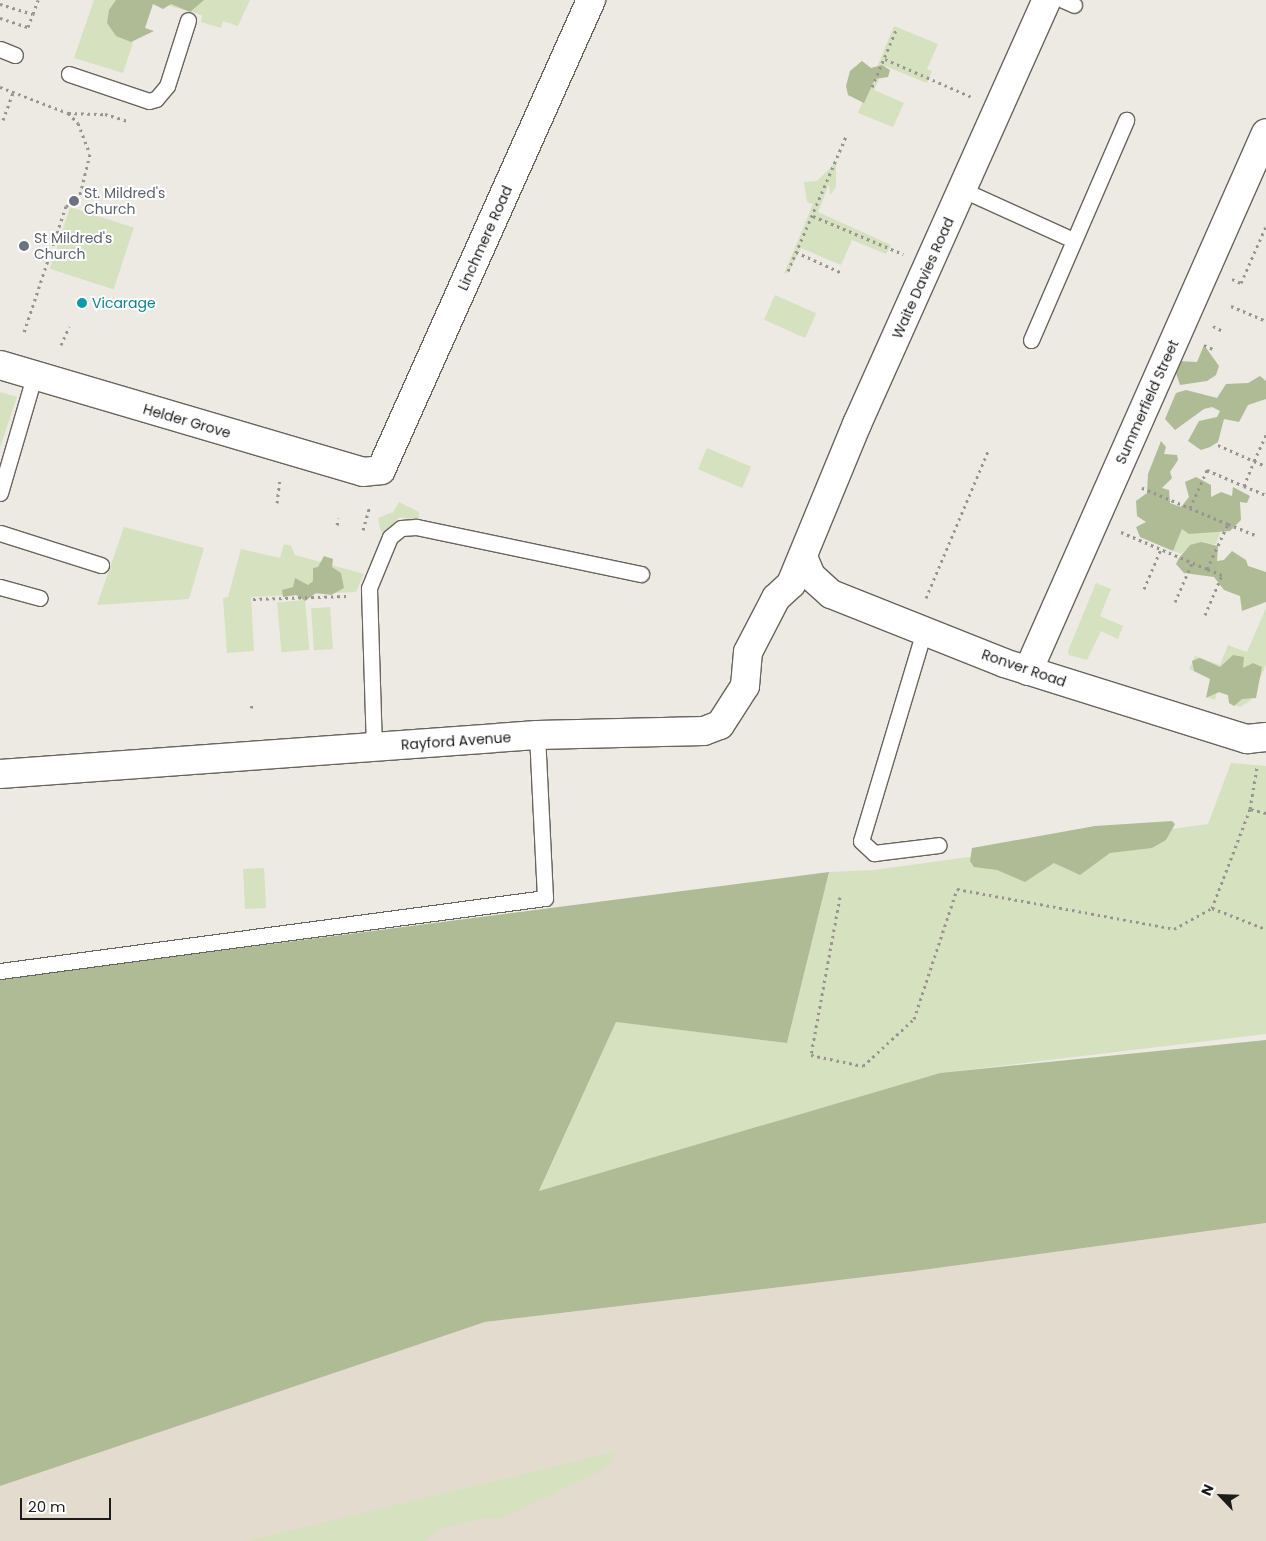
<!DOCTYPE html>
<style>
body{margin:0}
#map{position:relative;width:1266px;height:1541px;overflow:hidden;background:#ede9e3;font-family:Poppins,sans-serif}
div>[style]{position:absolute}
.built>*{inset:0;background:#e4dbcf}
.green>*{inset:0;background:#d6e1c0;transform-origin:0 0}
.forest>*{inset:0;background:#afbb95}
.path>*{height:3px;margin-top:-1.5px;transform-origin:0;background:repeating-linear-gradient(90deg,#989591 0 2.5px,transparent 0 6.5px)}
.roads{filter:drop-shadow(1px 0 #68645e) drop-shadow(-1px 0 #68645e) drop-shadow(0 1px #68645e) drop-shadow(0 -1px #68645e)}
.lane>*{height:15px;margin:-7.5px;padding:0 7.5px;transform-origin:7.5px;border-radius:7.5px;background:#fff}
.street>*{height:28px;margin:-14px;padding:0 14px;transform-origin:14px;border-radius:14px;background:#fff}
.dots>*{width:14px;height:14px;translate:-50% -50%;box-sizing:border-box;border:2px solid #fff;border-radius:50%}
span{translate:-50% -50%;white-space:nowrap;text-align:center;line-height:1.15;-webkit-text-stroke:4px #fff;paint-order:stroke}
.worship-label{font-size:14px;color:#5b616d}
.left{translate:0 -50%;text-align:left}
.street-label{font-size:14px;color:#1e1c1a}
.culture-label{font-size:14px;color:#0d838f}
.north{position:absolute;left:1196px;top:1471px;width:50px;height:50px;-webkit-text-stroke:4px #fff;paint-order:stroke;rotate:294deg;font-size:14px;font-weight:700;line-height:20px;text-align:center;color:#1e1c1a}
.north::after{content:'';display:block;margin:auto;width:18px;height:22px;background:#1e1c1a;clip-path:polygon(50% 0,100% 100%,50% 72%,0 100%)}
.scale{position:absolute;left:20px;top:1498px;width:91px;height:22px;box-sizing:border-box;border:2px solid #1e1c1a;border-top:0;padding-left:6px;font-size:15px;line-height:18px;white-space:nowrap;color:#1e1c1a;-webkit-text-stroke:4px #fff;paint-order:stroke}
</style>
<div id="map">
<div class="built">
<i style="clip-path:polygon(1266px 1223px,1266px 1541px,0 1541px,0 1486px,6px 1482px,485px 1322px,915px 1271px)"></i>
</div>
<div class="green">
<i style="clip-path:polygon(94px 0,147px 0,123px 73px,74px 58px)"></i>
<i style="clip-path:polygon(149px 0,250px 0,238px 26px,223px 21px,221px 28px,201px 22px,202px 15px)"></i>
<i style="clip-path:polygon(894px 26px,938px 44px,927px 69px,932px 71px,927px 83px,885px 66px,874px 90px,904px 103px,893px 127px,858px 113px)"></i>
<i style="clip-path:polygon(836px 162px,836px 187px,830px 195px,829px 184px,818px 212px,891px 245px,886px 254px,852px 240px,841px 265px,801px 248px,789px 272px,784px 274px,813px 204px,807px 202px,804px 182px,817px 181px)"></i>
<i style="left:70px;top:207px;width:67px;height:65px;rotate:18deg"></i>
<i style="left:775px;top:295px;width:45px;height:27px;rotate:24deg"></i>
<i style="clip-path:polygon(0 392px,17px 397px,0 447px)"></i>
<i style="left:707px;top:448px;width:48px;height:23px;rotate:23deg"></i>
<i style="clip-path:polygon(399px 502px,419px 512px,419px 521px,400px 517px,394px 522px,394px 531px,381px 532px,378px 518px,393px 512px)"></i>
<i style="clip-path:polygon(124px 527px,204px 548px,189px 599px,97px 605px)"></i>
<i style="clip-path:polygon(1182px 529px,1189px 534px,1221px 530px,1216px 544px,1190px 545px,1181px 554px,1173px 551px)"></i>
<i style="clip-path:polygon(284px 544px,291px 546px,295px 555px,364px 574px,356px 592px,251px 597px,254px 651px,227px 653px,223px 598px,228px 597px,241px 549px,280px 558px)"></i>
<i style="clip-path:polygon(1096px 583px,1111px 589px,1100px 616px,1123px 626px,1118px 639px,1101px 631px,1087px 660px,1069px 655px,1068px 651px)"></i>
<i style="left:305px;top:600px;width:50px;height:28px;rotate:85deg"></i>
<i style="left:330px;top:607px;width:42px;height:19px;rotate:86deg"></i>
<i style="clip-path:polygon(1266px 608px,1266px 665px,1250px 701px,1240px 707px,1231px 704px,1233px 697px,1217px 692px,1215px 700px,1209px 698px,1215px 681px,1189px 669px,1195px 656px,1220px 665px,1228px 645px,1247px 652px)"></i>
<i style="clip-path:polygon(1231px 763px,1266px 766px,1266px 1034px,940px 1073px,539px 1192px,616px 1022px,787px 1043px,829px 872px,874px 870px,1208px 824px)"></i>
<i style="left:264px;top:868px;width:40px;height:21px;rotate:87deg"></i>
<i style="clip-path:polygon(614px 1452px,610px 1464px,597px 1473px,500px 1519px,486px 1518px,443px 1528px,424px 1541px,248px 1541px)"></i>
</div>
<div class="forest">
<i style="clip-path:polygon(116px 0,204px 0,190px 12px,171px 4px,163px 9px,153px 4px,145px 28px,154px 31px,131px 42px,116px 36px,107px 23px,109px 10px)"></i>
<i style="clip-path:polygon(862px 61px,871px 68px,882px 65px,890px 70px,888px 77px,875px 79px,864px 103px,848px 95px,846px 86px,850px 71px)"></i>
<i style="clip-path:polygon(1204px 345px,1219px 366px,1216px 375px,1207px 381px,1180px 385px,1174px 367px,1178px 361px,1197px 362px)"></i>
<i style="clip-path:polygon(1260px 376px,1266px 381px,1266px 399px,1248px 405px,1239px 422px,1224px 419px,1218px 442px,1210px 447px,1201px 450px,1188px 441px,1199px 421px,1217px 417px,1220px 411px,1212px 407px,1204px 409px,1175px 430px,1165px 419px,1176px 393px,1186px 390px,1217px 398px,1226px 384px,1248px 383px)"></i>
<i style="clip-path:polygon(1161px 441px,1166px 447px,1164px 454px,1177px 455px,1178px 460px,1170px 472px,1172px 478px,1162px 488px,1169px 490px,1170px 503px,1181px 507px,1189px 497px,1185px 482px,1196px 477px,1211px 485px,1211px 497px,1221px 492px,1232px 496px,1233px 487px,1250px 496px,1247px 503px,1240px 502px,1241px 520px,1230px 531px,1189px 534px,1182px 529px,1173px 551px,1140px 537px,1136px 527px,1146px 522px,1137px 516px,1136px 501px,1147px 493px,1148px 474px)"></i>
<i style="clip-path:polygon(1201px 542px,1218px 546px,1217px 561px,1224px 560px,1232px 551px,1246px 560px,1248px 566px,1266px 572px,1266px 602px,1242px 611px,1240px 596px,1224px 590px,1214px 577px,1184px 573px,1176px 564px,1179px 558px,1190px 545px)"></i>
<i style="clip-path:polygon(324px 556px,333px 559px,332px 567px,341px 573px,344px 588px,331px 595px,316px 593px,305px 601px,296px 595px,283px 597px,282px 590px,293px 587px,295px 578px,308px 585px,313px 581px,313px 568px,318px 567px)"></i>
<i style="clip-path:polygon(1233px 655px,1244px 657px,1243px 668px,1253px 663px,1262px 667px,1256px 698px,1242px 699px,1234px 706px,1229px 703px,1228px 695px,1219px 692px,1206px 698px,1210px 679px,1194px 671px,1192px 661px,1200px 658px,1220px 667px)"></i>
<i style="clip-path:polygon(1172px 821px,1175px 824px,1166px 840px,1152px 848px,1110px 853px,1080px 875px,1054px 863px,1025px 882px,997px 870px,974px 867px,970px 861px,972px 848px,1095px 826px)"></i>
<i style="clip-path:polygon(829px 872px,787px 1043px,616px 1022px,539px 1191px,940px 1073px,1266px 1040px,1266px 1223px,915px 1271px,485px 1322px,0 1486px,0 979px)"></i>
</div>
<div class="path">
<i style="left:0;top:4px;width:34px;rotate:17deg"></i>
<i style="left:33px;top:14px;width:15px;rotate:-70deg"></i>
<i style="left:0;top:18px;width:29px;rotate:18deg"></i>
<i style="left:28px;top:27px;width:14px;rotate:-69deg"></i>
<i style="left:885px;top:59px;width:95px;rotate:23.6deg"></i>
<i style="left:0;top:87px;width:73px;rotate:20.9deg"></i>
<i style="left:68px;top:113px;width:14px;rotate:45deg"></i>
<i style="left:78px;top:123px;width:33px;rotate:69deg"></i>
<i style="left:90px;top:154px;width:45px;rotate:104deg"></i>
<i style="left:79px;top:198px;width:15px;rotate:148deg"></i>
<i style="left:66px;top:206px;width:133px;rotate:108.4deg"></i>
<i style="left:872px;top:87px;width:62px;rotate:-67.2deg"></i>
<i style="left:68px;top:113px;width:37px;rotate:2deg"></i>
<i style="left:105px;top:114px;width:24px;rotate:17deg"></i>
<i style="left:3px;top:120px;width:30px;rotate:-70deg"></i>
<i style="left:813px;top:216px;width:98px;rotate:22.9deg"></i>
<i style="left:796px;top:252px;width:51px;rotate:24.5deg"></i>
<i style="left:788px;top:271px;width:149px;rotate:-66.7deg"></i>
<i style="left:1232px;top:279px;width:10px;rotate:24deg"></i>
<i style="left:1241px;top:283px;width:62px;rotate:-66.3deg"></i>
<i style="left:1231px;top:306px;width:38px;rotate:23deg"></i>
<i style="left:1213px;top:326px;width:9px;rotate:27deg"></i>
<i style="left:61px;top:345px;width:20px;rotate:-66deg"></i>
<i style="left:1204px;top:345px;width:10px;rotate:24deg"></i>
<i style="left:1218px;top:445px;width:39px;rotate:24deg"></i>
<i style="left:1254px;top:461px;width:29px;rotate:-65deg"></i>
<i style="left:1244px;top:486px;width:24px;rotate:22deg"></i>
<i style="left:277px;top:503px;width:25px;rotate:-83deg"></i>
<i style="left:1190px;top:508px;width:42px;rotate:-65.9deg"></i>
<i style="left:1207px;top:470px;width:40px;rotate:23.4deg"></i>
<i style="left:1244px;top:486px;width:27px;rotate:-68deg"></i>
<i style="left:1254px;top:461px;width:13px;rotate:23deg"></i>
<i style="left:1228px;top:524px;width:32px;rotate:22deg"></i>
<i style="left:337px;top:525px;width:7px;rotate:-74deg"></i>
<i style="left:363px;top:530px;width:25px;rotate:-74deg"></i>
<i style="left:1121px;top:532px;width:94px;rotate:23.3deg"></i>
<i style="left:1207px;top:569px;width:50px;rotate:-65deg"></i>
<i style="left:1228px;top:524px;width:95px;rotate:-157.2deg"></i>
<i style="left:1144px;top:589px;width:43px;rotate:-67deg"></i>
<i style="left:926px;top:598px;width:162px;rotate:-67.1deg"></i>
<i style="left:253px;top:599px;width:94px;rotate:-1.8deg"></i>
<i style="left:1175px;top:602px;width:43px;rotate:-66.4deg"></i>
<i style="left:1205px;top:615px;width:43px;rotate:-67deg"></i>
<i style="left:1222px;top:575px;width:16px;rotate:-158deg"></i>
<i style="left:251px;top:708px;width:5px;rotate:-68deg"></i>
<i style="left:1250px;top:809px;width:43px;rotate:-80.5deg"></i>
<i style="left:1266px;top:813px;width:16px;rotate:-166deg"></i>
<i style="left:1250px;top:809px;width:106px;rotate:111deg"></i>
<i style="left:1212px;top:908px;width:58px;rotate:21.3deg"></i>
<i style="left:840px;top:897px;width:161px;rotate:100.4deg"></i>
<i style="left:811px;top:1055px;width:53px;rotate:11.9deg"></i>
<i style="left:863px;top:1066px;width:69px;rotate:-42.7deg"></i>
<i style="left:914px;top:1019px;width:137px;rotate:-71.7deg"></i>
<i style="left:957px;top:889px;width:221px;rotate:10.4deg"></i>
<i style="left:1174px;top:929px;width:43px;rotate:-28.9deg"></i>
</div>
<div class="roads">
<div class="lane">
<i style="left:1063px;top:0;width:12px;rotate:24deg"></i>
<i style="left:0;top:49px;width:16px;rotate:22deg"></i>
<i style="left:69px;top:74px;width:84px;rotate:18.6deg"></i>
<i style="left:149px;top:101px;width:7px;rotate:-16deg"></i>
<i style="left:156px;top:99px;width:17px;rotate:-50deg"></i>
<i style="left:167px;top:86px;width:69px;rotate:-72.3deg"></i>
<i style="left:963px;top:190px;width:121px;rotate:24.4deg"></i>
<i style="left:1031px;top:340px;width:240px;rotate:-66.6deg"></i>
<i style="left:0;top:493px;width:121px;rotate:-73.7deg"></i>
<i style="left:0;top:533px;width:106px;rotate:17.6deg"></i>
<i style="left:0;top:587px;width:41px;rotate:15.4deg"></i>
<i style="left:924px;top:631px;width:219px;rotate:106.7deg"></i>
<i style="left:861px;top:841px;width:18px;rotate:43deg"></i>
<i style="left:874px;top:853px;width:65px;rotate:-7deg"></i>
<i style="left:374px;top:748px;width:160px;rotate:-91.8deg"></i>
<i style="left:369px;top:588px;width:55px;rotate:-67.6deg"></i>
<i style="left:390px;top:537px;width:14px;rotate:-39deg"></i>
<i style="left:401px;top:528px;width:15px;rotate:-4deg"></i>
<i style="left:416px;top:527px;width:230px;rotate:11.8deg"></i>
<i style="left:0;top:971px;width:550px;rotate:-7.63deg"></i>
<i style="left:545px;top:898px;width:163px;rotate:-92.8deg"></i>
</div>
<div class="street">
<i style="left:0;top:365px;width:378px;rotate:16.4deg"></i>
<i style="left:363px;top:472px;width:18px;rotate:-6deg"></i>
<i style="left:381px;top:470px;width:515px;rotate:-65.92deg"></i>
<i style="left:803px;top:557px;width:21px;rotate:67deg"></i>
<i style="left:811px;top:576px;width:27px;rotate:42deg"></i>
<i style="left:831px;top:594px;width:186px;rotate:21.7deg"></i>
<i style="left:1004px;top:663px;width:255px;rotate:17.4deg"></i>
<i style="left:1247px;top:739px;width:19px;rotate:-6deg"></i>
<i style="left:1028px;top:671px;width:588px;rotate:-66.14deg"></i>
<i style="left:0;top:774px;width:538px;rotate:-4.15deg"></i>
<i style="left:537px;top:735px;width:167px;rotate:-1.4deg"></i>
<i style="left:704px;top:731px;width:17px;rotate:-21deg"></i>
<i style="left:720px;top:725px;width:46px;rotate:-57.3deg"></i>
<i style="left:745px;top:686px;width:34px;rotate:-85deg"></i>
<i style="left:748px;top:652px;width:61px;rotate:-62.6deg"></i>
<i style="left:776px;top:598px;width:21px;rotate:-43deg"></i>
<i style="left:791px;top:584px;width:173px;rotate:-67.6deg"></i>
<i style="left:857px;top:424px;width:465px;rotate:-65.9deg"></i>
</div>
</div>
<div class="dots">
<i style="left:74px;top:201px;background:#6b7280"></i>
<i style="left:24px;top:246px;background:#6b7280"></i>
<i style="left:82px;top:303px;background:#0f9aa8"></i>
</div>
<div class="worship-label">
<span class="left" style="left:84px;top:201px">St. Mildred's<br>Church</span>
<span class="left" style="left:34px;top:246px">St Mildred's<br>Church</span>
</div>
<div class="street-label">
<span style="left:485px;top:238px;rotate:-66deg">Linchmere Road</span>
<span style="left:923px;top:278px;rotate:-66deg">Waite Davies Road</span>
<span style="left:1147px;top:402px;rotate:-66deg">Summerfield Street</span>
<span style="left:187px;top:421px;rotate:16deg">Helder Grove</span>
<span style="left:1024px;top:668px;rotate:19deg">Ronver Road</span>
<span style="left:456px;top:741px;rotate:-4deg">Rayford Avenue</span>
</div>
<div class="culture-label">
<span class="left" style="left:92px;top:303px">Vicarage</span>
</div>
<div class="north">N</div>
<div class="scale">20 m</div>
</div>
